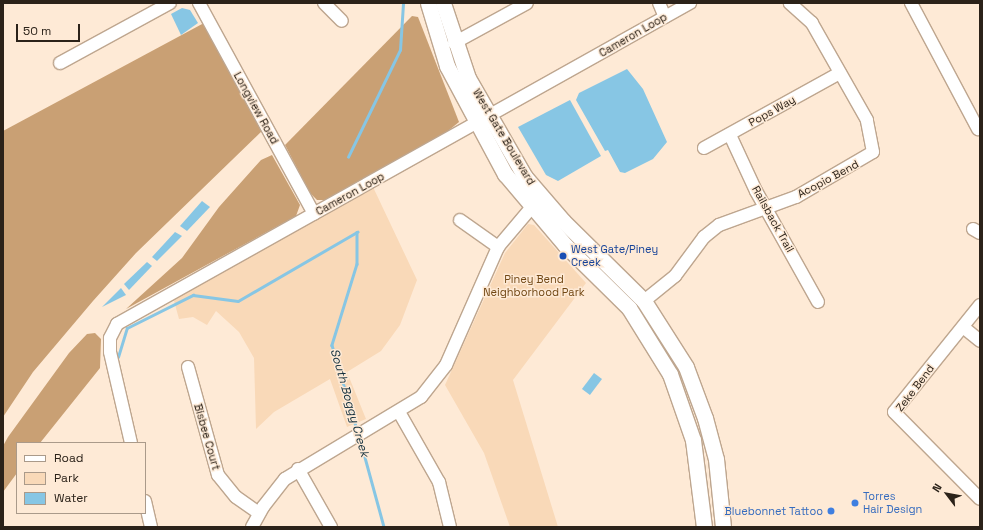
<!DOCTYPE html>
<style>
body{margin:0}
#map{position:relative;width:983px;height:530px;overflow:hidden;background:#feead6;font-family:"Space Grotesk",sans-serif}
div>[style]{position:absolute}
.green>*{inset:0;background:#f9d9b8}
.forest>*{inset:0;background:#c9a074}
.water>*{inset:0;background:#87c6e4;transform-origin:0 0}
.stream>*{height:2.5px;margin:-1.25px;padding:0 1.25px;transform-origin:1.25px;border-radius:1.25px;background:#87c6e4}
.roads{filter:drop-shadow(1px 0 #bea68f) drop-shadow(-1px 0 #bea68f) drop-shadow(0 1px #bea68f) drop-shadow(0 -1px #bea68f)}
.minor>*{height:12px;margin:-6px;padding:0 6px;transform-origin:6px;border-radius:6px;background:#fff}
.major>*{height:15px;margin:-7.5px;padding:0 7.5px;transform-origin:7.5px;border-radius:7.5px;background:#fff}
.dots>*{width:11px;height:11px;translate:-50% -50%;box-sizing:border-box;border:2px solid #feead6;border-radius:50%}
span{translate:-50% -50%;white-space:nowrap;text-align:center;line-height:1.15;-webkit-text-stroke:3px #feead6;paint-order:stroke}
.street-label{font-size:11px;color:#2b2219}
.transit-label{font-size:11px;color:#164399}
.left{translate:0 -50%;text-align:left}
.park-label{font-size:11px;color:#724815}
.shop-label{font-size:11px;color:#366cbe}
.right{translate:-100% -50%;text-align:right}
.water-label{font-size:12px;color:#112e3c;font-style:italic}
.frame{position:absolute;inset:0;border:4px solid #2b2219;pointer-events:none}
.legend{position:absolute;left:16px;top:442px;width:130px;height:72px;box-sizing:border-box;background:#feead6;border:1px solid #aa9a8a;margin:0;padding:5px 7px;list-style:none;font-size:12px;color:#2b2219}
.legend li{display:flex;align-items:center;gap:8px;height:20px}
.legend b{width:20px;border:1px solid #aa9a8a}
.north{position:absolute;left:927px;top:474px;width:40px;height:40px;-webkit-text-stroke:3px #feead6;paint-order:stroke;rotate:302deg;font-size:11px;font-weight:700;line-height:16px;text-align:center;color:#2b2219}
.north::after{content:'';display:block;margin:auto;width:14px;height:18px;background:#2b2219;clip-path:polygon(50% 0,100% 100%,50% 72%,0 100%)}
.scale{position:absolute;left:16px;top:24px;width:64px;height:18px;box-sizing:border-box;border:2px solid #2b2219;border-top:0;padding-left:5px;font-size:12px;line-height:14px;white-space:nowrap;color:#2b2219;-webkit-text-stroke:3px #feead6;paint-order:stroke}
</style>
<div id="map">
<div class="green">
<i style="clip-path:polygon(373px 187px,417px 280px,400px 325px,381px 351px,347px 372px,366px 419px,347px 427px,330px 379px,274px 412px,256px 429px,254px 358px,239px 332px,216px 311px,207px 325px,193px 317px,179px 319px,173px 297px)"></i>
<i style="clip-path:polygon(528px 224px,534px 225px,586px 283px,513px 380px,558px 527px,510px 527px,484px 453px,445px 385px,505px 253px)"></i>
</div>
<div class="forest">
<i style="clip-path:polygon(412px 16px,418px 17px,459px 122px,443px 135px,327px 200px,317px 200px,310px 193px,285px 145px)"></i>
<i style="clip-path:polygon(204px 23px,264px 129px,136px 253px,93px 301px,33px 372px,3px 417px,3px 131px)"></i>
<i style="clip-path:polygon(272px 155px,300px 205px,296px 216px,126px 309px,182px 258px,219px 207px,261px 160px)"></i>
<i style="clip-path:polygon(95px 333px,101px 339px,100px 368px,40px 443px,17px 443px,17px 473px,3px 492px,3px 446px,8px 437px,69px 353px,87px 334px)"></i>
</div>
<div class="water">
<i style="clip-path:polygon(182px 8px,190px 10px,198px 23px,181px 35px,171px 14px)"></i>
<i style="clip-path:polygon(627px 69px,643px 89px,667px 142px,653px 159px,625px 173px,620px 172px,608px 150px,605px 151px,576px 100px,579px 93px)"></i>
<i style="clip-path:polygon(570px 100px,601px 156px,558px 181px,546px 175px,518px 127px)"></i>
<i style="clip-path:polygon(202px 201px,210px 207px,187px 231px,180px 226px)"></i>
<i style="clip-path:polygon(175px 232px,182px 236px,157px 261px,152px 257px)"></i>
<i style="clip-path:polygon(147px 262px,152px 266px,129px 290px,124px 284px)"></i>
<i style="clip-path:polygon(121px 288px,126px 295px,102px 307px)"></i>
<i style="left:594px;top:373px;width:10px;height:20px;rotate:37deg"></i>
</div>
<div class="stream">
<i style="left:348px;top:157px;width:119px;rotate:-64.1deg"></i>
<i style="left:400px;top:50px;width:47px;rotate:-86.3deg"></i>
<i style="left:118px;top:357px;width:30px;rotate:-73deg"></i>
<i style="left:127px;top:328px;width:74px;rotate:-26.6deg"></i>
<i style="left:193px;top:295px;width:45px;rotate:7.6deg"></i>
<i style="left:238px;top:301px;width:138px;rotate:-30.1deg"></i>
<i style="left:357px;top:232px;width:32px;rotate:90deg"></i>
<i style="left:357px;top:264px;width:85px;rotate:107.2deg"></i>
<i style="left:332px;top:345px;width:89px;rotate:73.6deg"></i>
<i style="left:360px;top:439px;width:91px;rotate:74.7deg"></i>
</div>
<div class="roads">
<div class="minor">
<i style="left:199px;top:3px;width:240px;rotate:61.4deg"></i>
<i style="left:324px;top:3px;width:25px;rotate:45deg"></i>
<i style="left:659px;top:3px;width:15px;rotate:67deg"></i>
<i style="left:911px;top:3px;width:143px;rotate:62deg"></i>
<i style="left:454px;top:43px;width:83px;rotate:-28.7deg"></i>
<i style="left:60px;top:63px;width:125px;rotate:-28.6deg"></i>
<i style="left:730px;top:135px;width:62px;rotate:65.1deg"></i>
<i style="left:756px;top:191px;width:127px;rotate:60.8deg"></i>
<i style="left:704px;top:148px;width:155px;rotate:-28.9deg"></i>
<i style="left:460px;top:220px;width:47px;rotate:35.4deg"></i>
<i style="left:973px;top:229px;width:8px;rotate:30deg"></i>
<i style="left:644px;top:301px;width:40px;rotate:-39deg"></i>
<i style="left:675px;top:276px;width:49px;rotate:-53.4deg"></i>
<i style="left:704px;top:237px;width:19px;rotate:-39deg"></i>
<i style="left:719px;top:225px;width:82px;rotate:-20deg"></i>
<i style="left:796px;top:197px;width:89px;rotate:-30.3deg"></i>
<i style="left:873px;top:152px;width:33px;rotate:-101deg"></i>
<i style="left:867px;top:120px;width:112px;rotate:-119.6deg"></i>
<i style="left:812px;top:23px;width:30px;rotate:-138deg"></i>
<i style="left:980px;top:305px;width:137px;rotate:128.8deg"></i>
<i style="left:894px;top:412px;width:122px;rotate:45.3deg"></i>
<i style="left:963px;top:327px;width:22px;rotate:39deg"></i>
<i style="left:188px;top:367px;width:112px;rotate:74.5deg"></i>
<i style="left:218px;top:475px;width:28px;rotate:51deg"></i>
<i style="left:236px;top:497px;width:28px;rotate:35deg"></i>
<i style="left:399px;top:412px;width:81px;rotate:60.3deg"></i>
<i style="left:439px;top:482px;width:46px;rotate:76.3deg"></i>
<i style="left:131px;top:443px;width:93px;rotate:-103deg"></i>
<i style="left:110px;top:352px;width:14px;rotate:-90deg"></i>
<i style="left:110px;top:338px;width:16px;rotate:-63deg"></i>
<i style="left:117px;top:324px;width:657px;rotate:-29.26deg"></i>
<i style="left:298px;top:469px;width:67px;rotate:60.4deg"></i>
<i style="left:145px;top:501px;width:27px;rotate:77deg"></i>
<i style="left:252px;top:527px;width:23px;rotate:-61deg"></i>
<i style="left:263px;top:507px;width:36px;rotate:-52deg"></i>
<i style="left:285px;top:479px;width:159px;rotate:-31.1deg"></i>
<i style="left:421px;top:397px;width:41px;rotate:-52deg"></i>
<i style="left:446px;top:365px;width:129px;rotate:-66.2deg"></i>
<i style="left:498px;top:247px;width:51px;rotate:-49.8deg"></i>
</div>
<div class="major">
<i style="left:428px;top:3px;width:66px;rotate:73.2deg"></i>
<i style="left:447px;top:66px;width:123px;rotate:61.8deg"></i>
<i style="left:505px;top:174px;width:93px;rotate:49.8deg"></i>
<i style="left:565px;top:245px;width:90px;rotate:44.5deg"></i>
<i style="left:629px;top:308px;width:78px;rotate:58.2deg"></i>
<i style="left:670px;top:374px;width:70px;rotate:70.8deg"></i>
<i style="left:693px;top:440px;width:88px;rotate:82.8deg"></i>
<i style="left:443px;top:3px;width:79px;rotate:71.6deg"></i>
<i style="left:468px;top:78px;width:114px;rotate:60.1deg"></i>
<i style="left:525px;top:177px;width:58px;rotate:49.2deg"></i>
<i style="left:563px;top:221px;width:114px;rotate:44.6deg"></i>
<i style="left:644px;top:301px;width:78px;rotate:57.5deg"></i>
<i style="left:686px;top:367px;width:54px;rotate:69.6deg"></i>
<i style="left:705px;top:418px;width:42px;rotate:75deg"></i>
<i style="left:716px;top:459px;width:68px;rotate:84.1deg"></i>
</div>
</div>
<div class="dots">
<i style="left:563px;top:256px;background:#1a4fb4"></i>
<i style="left:855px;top:503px;background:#3f7fe0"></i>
<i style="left:831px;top:511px;background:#3f7fe0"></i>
</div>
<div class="street-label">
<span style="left:633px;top:35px;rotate:-30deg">Cameron Loop</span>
<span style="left:256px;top:108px;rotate:61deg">Longview Road</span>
<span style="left:772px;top:111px;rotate:-29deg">Pops Way</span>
<span style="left:504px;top:137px;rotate:59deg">West Gate Boulevard</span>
<span style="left:828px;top:179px;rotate:-28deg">Acopio Bend</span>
<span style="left:350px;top:194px;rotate:-29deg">Cameron Loop</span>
<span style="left:773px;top:219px;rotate:61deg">Railsback Trail</span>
<span style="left:915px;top:388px;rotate:-53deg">Zeke Bend</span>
<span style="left:207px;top:437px;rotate:74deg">Bisbee Court</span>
</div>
<div class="transit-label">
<span class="left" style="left:571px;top:256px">West Gate/Piney<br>Creek</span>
</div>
<div class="park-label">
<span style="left:534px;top:286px">Piney Bend<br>Neighborhood Park</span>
</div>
<div class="shop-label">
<span class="left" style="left:863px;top:503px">Torres<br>Hair Design</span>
<span class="right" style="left:823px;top:511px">Bluebonnet Tattoo</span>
</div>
<div class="water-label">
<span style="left:349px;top:403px;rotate:74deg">South Boggy Creek</span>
</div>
<div class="frame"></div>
<ul class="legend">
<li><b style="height:5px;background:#fff"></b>Road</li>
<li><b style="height:11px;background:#f9d9b8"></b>Park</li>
<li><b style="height:11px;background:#87c6e4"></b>Water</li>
</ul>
<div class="north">N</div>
<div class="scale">50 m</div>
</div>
